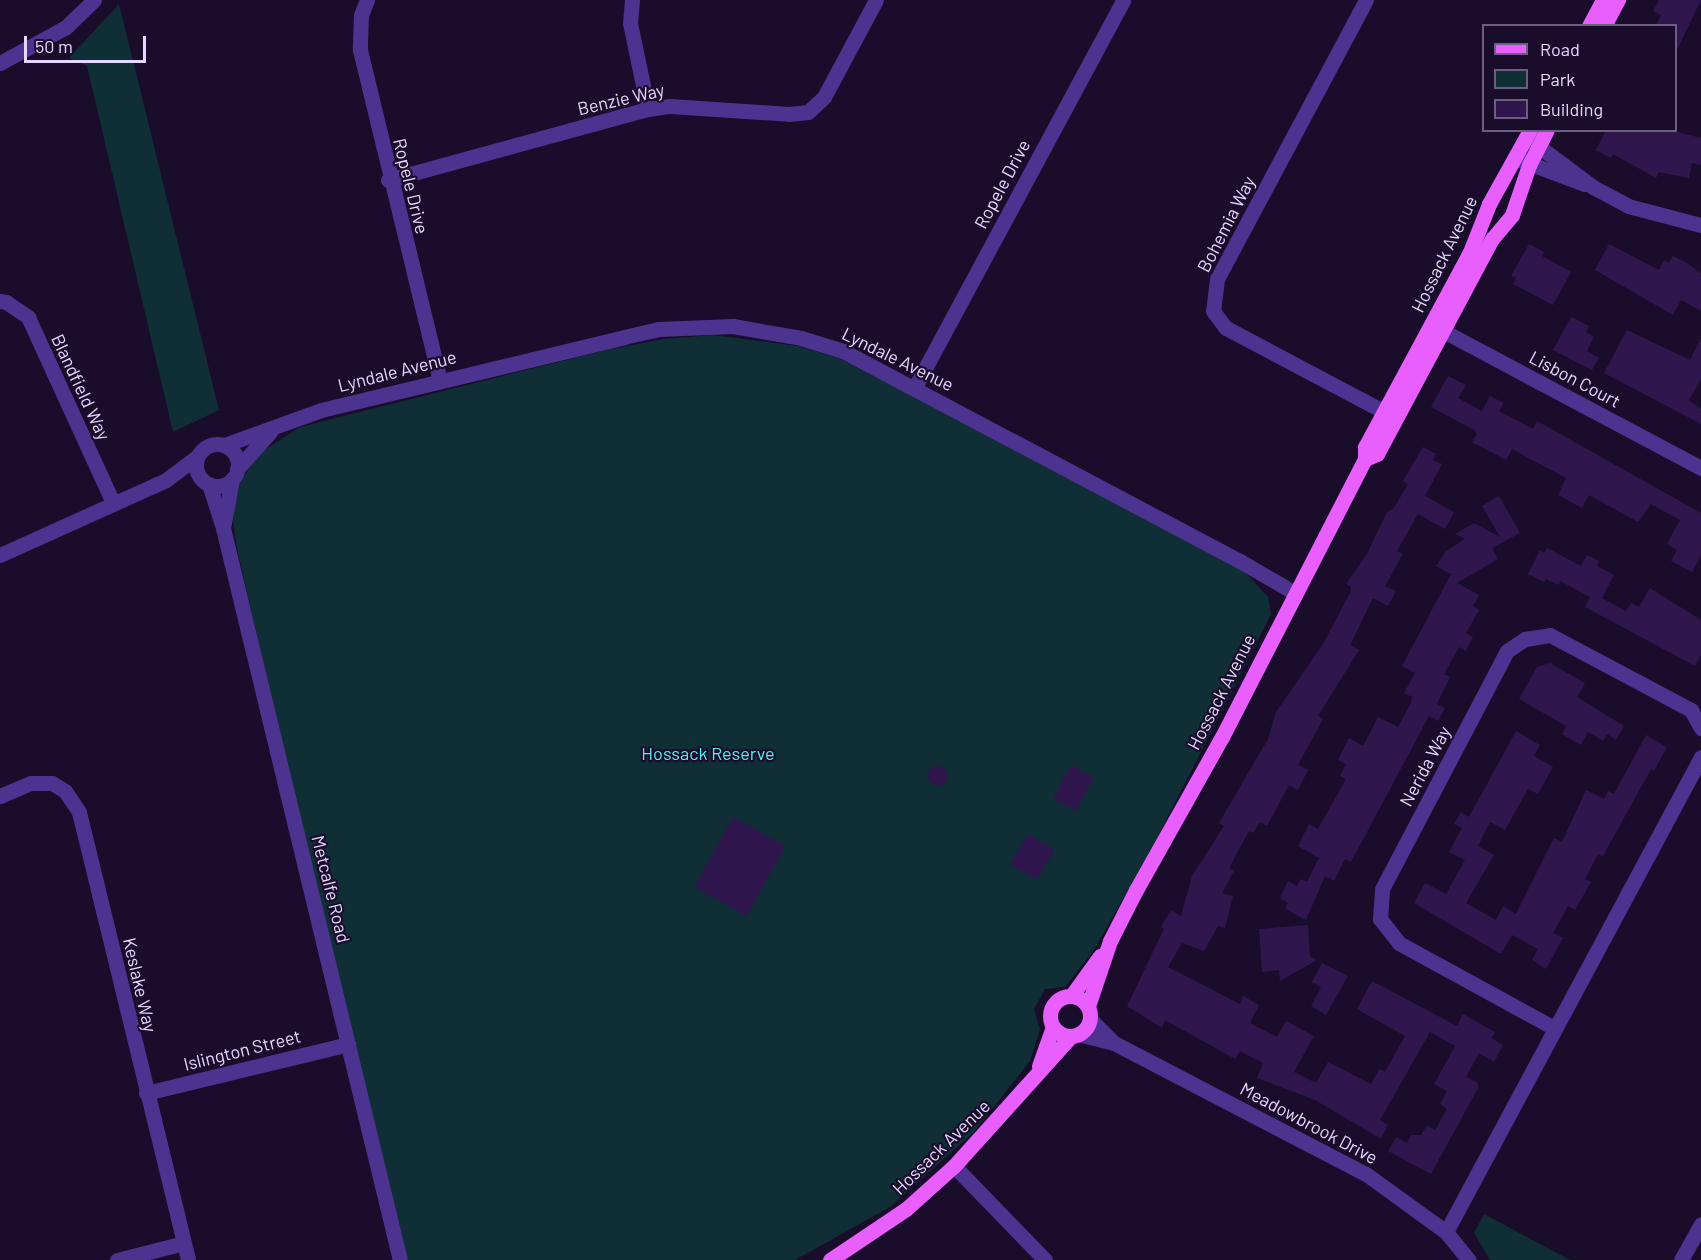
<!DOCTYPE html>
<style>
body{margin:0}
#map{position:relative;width:1701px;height:1260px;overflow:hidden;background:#190d2b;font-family:Barlow,sans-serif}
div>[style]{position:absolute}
.green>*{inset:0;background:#102e35}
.building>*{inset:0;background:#2f174e;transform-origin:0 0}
.round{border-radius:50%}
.minor>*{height:15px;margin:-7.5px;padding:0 7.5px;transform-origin:7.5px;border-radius:7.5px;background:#4c338f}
.minor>.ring{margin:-7.5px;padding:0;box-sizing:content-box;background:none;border:15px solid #4c338f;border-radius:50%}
.major>*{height:15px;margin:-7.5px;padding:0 7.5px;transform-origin:7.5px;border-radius:7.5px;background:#e85eff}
.major>.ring{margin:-7.5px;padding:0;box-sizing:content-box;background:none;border:15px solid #e85eff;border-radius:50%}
span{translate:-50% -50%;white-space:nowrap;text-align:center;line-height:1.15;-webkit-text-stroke:4.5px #190d2b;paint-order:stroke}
.street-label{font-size:18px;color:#e5d7ff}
.park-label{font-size:18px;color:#55edeb}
.legend{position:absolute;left:1482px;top:24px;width:195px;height:108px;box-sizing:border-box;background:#190d2b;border:2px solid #6b5e80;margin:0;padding:8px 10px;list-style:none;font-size:18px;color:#e5d7ff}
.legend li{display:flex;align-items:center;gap:12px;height:30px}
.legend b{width:30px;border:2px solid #6b5e80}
.scale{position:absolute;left:24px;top:36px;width:122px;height:27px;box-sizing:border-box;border:3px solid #e5d7ff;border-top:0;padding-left:8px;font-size:18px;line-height:21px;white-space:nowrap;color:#e5d7ff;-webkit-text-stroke:4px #190d2b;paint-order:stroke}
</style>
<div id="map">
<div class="green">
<i style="clip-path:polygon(119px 4px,219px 410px,173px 432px,87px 66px,69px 58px)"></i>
<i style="clip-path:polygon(713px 335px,798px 346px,838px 358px,913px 396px,1245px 572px,1268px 597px,1271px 614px,1155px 842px,1094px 950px,1065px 987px,1045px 989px,1034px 1009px,1040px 1029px,1030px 1061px,973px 1133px,890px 1207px,795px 1260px,403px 1260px,237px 549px,233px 520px,237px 488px,258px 454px,300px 427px,606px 350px,664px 339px)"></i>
<i style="clip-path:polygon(1484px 1214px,1570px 1260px,1490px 1260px,1474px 1233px)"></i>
</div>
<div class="building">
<i style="clip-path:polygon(1659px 0,1701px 0,1676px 52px,1676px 26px,1655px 26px,1661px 15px,1653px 11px)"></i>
<i style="clip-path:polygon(1606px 130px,1670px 130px,1701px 138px,1701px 165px,1692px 163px,1689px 178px,1659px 172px,1656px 178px,1613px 154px,1611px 158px,1596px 150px)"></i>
<i style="clip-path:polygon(1529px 244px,1544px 252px,1542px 256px,1571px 272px,1553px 305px,1513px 284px,1516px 278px,1511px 276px)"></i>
<i style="clip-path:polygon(1609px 244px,1659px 270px,1664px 260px,1669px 263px,1673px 256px,1687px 263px,1701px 274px,1701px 311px,1681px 300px,1673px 315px,1595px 270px)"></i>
<i style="clip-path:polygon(1571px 317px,1589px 326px,1586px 332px,1594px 337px,1587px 351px,1599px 358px,1592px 370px,1553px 350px)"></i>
<i style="clip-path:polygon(1627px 330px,1690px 360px,1701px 338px,1701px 379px,1689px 400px,1701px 409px,1701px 424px,1604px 373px)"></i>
<i style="clip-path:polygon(1448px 376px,1466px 385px,1458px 398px,1482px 411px,1490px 396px,1504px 403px,1499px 411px,1533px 429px,1537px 421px,1701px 513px,1701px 556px,1692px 572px,1671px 561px,1677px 550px,1667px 544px,1680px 520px,1651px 504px,1638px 522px,1589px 495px,1582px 508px,1558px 495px,1566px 478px,1512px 449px,1506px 460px,1472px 442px,1477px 434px,1474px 430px,1431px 407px)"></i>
<i style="clip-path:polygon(1423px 447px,1436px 454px,1433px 460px,1442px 464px,1425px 496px,1454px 512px,1445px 529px,1418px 514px,1397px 551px,1403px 554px,1385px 586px,1396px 591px,1388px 606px,1373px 598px,1350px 645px,1359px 650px,1318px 716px,1323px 719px,1298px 765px,1308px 770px,1298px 790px,1289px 785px,1267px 826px,1260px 822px,1253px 833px,1249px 831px,1229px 868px,1234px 871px,1222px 893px,1233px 896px,1225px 928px,1218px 926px,1204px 951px,1182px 943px,1168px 967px,1240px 1004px,1243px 996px,1259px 1005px,1250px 1023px,1277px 1037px,1286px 1021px,1314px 1036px,1294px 1072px,1316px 1083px,1328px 1062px,1371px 1084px,1379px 1069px,1385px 1072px,1405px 1036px,1357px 1009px,1372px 981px,1457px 1026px,1463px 1014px,1495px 1032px,1492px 1038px,1503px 1045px,1494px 1062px,1479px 1053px,1466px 1077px,1478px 1083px,1478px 1088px,1431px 1174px,1388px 1151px,1396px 1137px,1407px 1143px,1411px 1135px,1421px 1135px,1427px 1125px,1435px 1130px,1447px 1109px,1440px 1104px,1447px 1091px,1434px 1084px,1455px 1046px,1430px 1032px,1380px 1120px,1388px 1125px,1381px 1139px,1315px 1100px,1257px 1078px,1263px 1063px,1240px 1051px,1235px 1059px,1165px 1020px,1162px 1028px,1127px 1006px,1164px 929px,1161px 927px,1171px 910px,1181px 916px,1192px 876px,1224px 826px,1219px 823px,1268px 739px,1276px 712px,1323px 644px,1350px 593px,1351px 587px,1346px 584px,1367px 554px,1387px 512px,1394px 508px,1408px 484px,1403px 481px)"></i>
<i style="clip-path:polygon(1499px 496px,1520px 533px,1492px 548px,1498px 559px,1457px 583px,1479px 595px,1473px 606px,1479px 610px,1466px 633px,1473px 637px,1466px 651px,1459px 647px,1444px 674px,1450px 677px,1437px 704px,1445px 708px,1438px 721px,1429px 716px,1351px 862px,1345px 859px,1334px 881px,1325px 876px,1306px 920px,1285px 909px,1288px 903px,1280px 898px,1288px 881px,1297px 886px,1301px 879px,1307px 882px,1319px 858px,1298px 846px,1309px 824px,1318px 829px,1346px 779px,1340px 776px,1346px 764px,1338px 760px,1349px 738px,1363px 746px,1378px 717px,1398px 727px,1411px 703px,1412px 697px,1404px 693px,1415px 673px,1402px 666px,1451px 574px,1436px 566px,1445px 552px,1465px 539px,1455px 534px,1474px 523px,1500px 537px,1482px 506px)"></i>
<i style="clip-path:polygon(1547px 548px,1581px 566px,1587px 555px,1599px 561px,1597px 566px,1614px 575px,1602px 598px,1626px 611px,1631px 603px,1639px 607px,1650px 588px,1701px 620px,1701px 655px,1695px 666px,1585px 607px,1590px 597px,1560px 581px,1558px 585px,1546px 579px,1544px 582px,1528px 574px,1540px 550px,1544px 553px)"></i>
<i style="clip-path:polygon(1550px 663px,1585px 683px,1577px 697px,1624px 726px,1616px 740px,1607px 734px,1603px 741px,1588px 732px,1581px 745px,1562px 734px,1566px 726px,1519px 699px,1537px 667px)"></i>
<i style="clip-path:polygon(1516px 731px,1540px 745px,1534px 756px,1553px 767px,1538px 794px,1528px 789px,1505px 830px,1490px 822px,1478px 846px,1494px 855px,1466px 903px,1496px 920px,1503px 906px,1516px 914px,1554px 838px,1562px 842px,1586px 790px,1604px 799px,1608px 791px,1614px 794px,1646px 735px,1667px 747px,1654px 771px,1651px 769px,1603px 856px,1598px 854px,1585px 879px,1591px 882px,1575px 910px,1568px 906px,1553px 933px,1563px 938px,1546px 969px,1532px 960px,1538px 949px,1512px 935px,1501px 954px,1414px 903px,1425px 883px,1446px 894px,1465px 860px,1449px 852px,1462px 828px,1454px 824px,1461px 812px,1469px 817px)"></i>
<i style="left:1071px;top:765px;width:26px;height:38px;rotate:28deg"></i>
<i class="round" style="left:928px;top:766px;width:20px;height:20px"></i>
<i style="left:733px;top:817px;width:60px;height:80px;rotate:29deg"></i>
<i style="left:1028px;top:834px;width:31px;height:35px;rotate:31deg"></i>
<i style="clip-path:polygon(1308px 925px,1310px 956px,1317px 960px,1280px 981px,1279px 970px,1262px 972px,1259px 929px)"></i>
<i style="clip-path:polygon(1322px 963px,1348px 976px,1326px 1015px,1311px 1006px,1321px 987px,1312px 982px)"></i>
</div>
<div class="minor">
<i style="left:367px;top:0;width:16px;rotate:112deg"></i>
<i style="left:361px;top:15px;width:35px;rotate:92deg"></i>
<i style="left:360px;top:50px;width:341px;rotate:76.4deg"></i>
<i style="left:632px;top:0;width:23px;rotate:95deg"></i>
<i style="left:630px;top:23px;width:88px;rotate:78.2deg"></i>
<i style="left:1366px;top:0;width:316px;rotate:118.1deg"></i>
<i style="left:1217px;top:279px;width:32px;rotate:97deg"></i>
<i style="left:1213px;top:311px;width:21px;rotate:53deg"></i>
<i style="left:1226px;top:328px;width:190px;rotate:27.9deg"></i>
<i style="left:0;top:63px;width:75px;rotate:-28.6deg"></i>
<i style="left:66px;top:27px;width:39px;rotate:-44deg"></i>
<i style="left:1529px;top:139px;width:80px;rotate:36.9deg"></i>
<i style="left:1593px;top:187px;width:40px;rotate:28deg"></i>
<i style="left:1628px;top:206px;width:75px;rotate:14.6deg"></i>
<i style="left:1515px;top:158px;width:74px;rotate:20.6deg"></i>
<i style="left:388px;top:180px;width:270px;rotate:-15.3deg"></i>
<i style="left:648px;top:109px;width:22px;rotate:-8deg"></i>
<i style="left:670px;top:106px;width:119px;rotate:3.8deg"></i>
<i style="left:789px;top:114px;width:19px;rotate:-6deg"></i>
<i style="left:808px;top:112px;width:22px;rotate:-43deg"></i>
<i style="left:824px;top:97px;width:110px;rotate:-61.8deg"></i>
<i style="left:0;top:301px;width:6px;rotate:9deg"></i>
<i style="left:6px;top:302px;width:27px;rotate:34deg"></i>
<i style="left:28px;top:317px;width:205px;rotate:65.4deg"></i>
<i style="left:1432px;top:325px;width:305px;rotate:28deg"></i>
<i style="left:915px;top:387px;width:439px;rotate:-61.7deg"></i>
<i class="ring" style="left:196px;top:444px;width:27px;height:27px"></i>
<i style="left:224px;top:445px;width:103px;rotate:-19.8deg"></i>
<i style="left:321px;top:410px;width:312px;rotate:-13.5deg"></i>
<i style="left:624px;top:337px;width:35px;rotate:-13deg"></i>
<i style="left:658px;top:329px;width:75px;rotate:-2.3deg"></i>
<i style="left:733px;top:326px;width:69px;rotate:10deg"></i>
<i style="left:801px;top:338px;width:44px;rotate:17.2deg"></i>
<i style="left:843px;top:351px;width:449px;rotate:27.9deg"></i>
<i style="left:1240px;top:561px;width:64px;rotate:30.2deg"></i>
<i style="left:237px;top:469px;width:50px;rotate:-48.3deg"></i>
<i style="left:209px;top:484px;width:46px;rotate:72.3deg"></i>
<i style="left:223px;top:528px;width:753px;rotate:76.41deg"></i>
<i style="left:223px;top:528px;width:50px;rotate:-79.6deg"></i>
<i style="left:0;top:555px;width:182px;rotate:-24.3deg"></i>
<i style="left:166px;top:480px;width:39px;rotate:-37deg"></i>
<i style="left:0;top:796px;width:34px;rotate:-23deg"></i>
<i style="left:31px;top:783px;width:21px"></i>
<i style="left:52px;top:783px;width:15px;rotate:32deg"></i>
<i style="left:65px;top:791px;width:25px;rotate:56deg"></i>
<i style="left:79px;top:812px;width:461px;rotate:76.3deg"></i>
<i style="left:1090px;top:1019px;width:34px;rotate:45deg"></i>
<i style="left:1114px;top:1043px;width:284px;rotate:27.5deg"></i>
<i style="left:1366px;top:1174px;width:99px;rotate:35.9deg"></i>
<i style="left:1446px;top:1232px;width:36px;rotate:51deg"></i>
<i style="left:1554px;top:1028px;width:177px;rotate:-151.3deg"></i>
<i style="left:1399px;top:943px;width:31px;rotate:-128deg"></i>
<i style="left:1380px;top:919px;width:30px;rotate:-86deg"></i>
<i style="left:1382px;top:889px;width:269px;rotate:-62.3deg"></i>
<i style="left:1507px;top:651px;width:22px;rotate:-34deg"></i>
<i style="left:1525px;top:639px;width:25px;rotate:-9deg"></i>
<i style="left:1550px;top:635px;width:160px;rotate:28deg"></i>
<i style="left:1691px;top:710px;width:21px;rotate:61deg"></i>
<i style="left:1078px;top:1034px;width:37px;rotate:14deg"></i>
<i style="left:146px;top:1093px;width:208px;rotate:-13.6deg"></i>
<i style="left:954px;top:1166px;width:131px;rotate:45.9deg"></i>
<i style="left:1446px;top:1232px;width:539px;rotate:-61.77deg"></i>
<i style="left:117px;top:1260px;width:69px;rotate:-14.2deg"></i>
<i style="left:1681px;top:1260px;width:41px;rotate:-60.9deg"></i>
</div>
<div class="major">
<i style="left:1589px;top:26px;width:30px;rotate:-62deg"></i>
<i style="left:1604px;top:26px;width:30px;rotate:-62deg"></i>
<i style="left:1365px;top:459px;width:13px;rotate:-23deg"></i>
<i style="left:1377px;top:454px;width:244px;rotate:-61.9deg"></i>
<i style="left:1492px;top:239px;width:31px;rotate:-50deg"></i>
<i style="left:1512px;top:215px;width:53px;rotate:-71.2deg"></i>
<i style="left:1529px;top:165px;width:39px;rotate:-63deg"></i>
<i style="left:1072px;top:995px;width:48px;rotate:-54.3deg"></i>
<i class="ring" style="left:1050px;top:996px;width:25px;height:25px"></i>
<i style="left:1088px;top:1006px;width:69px;rotate:-71.3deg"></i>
<i style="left:1110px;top:941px;width:57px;rotate:-63deg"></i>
<i style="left:1136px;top:890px;width:176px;rotate:-60.7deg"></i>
<i style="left:1222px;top:737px;width:313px;rotate:-62.8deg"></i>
<i style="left:1365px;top:459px;width:12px;rotate:-90deg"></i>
<i style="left:1365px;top:447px;width:221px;rotate:-61.7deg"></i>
<i style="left:1470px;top:252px;width:52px;rotate:-68.4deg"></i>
<i style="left:1489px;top:204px;width:85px;rotate:-61deg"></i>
<i style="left:1039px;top:1066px;width:41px;rotate:-70.3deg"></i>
<i style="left:830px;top:1260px;width:92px;rotate:-33.9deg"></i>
<i style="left:906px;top:1209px;width:64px;rotate:-41.9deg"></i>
<i style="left:954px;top:1166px;width:175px;rotate:-48deg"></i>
</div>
<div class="street-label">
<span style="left:621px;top:99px;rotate:-13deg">Benzie Way</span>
<span style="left:1002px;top:184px;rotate:-62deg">Ropele Drive</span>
<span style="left:411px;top:186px;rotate:76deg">Ropele Drive</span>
<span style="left:1226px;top:224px;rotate:-63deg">Bohemia Way</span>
<span style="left:1444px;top:254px;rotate:-64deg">Hossack Avenue</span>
<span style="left:898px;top:359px;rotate:26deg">Lyndale Avenue</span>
<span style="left:397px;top:371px;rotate:-14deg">Lyndale Avenue</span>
<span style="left:1575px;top:379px;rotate:28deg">Lisbon Court</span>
<span style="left:81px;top:387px;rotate:65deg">Blandfield Way</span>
<span style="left:1221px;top:692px;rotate:-63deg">Hossack Avenue</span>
<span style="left:1425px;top:766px;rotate:-62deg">Nerida Way</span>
<span style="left:331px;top:889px;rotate:76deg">Metcalfe Road</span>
<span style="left:140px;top:985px;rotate:77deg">Keslake Way</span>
<span style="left:242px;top:1050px;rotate:-14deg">Islington Street</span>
<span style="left:1309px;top:1123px;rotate:28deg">Meadowbrook Drive</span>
<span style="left:941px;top:1147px;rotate:-44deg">Hossack Avenue</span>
</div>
<div class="park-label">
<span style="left:708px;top:753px">Hossack Reserve</span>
</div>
<ul class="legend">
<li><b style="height:8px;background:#e85eff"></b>Road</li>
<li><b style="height:16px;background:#102e35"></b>Park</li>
<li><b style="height:16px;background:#2f174e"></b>Building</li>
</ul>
<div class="scale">50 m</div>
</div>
